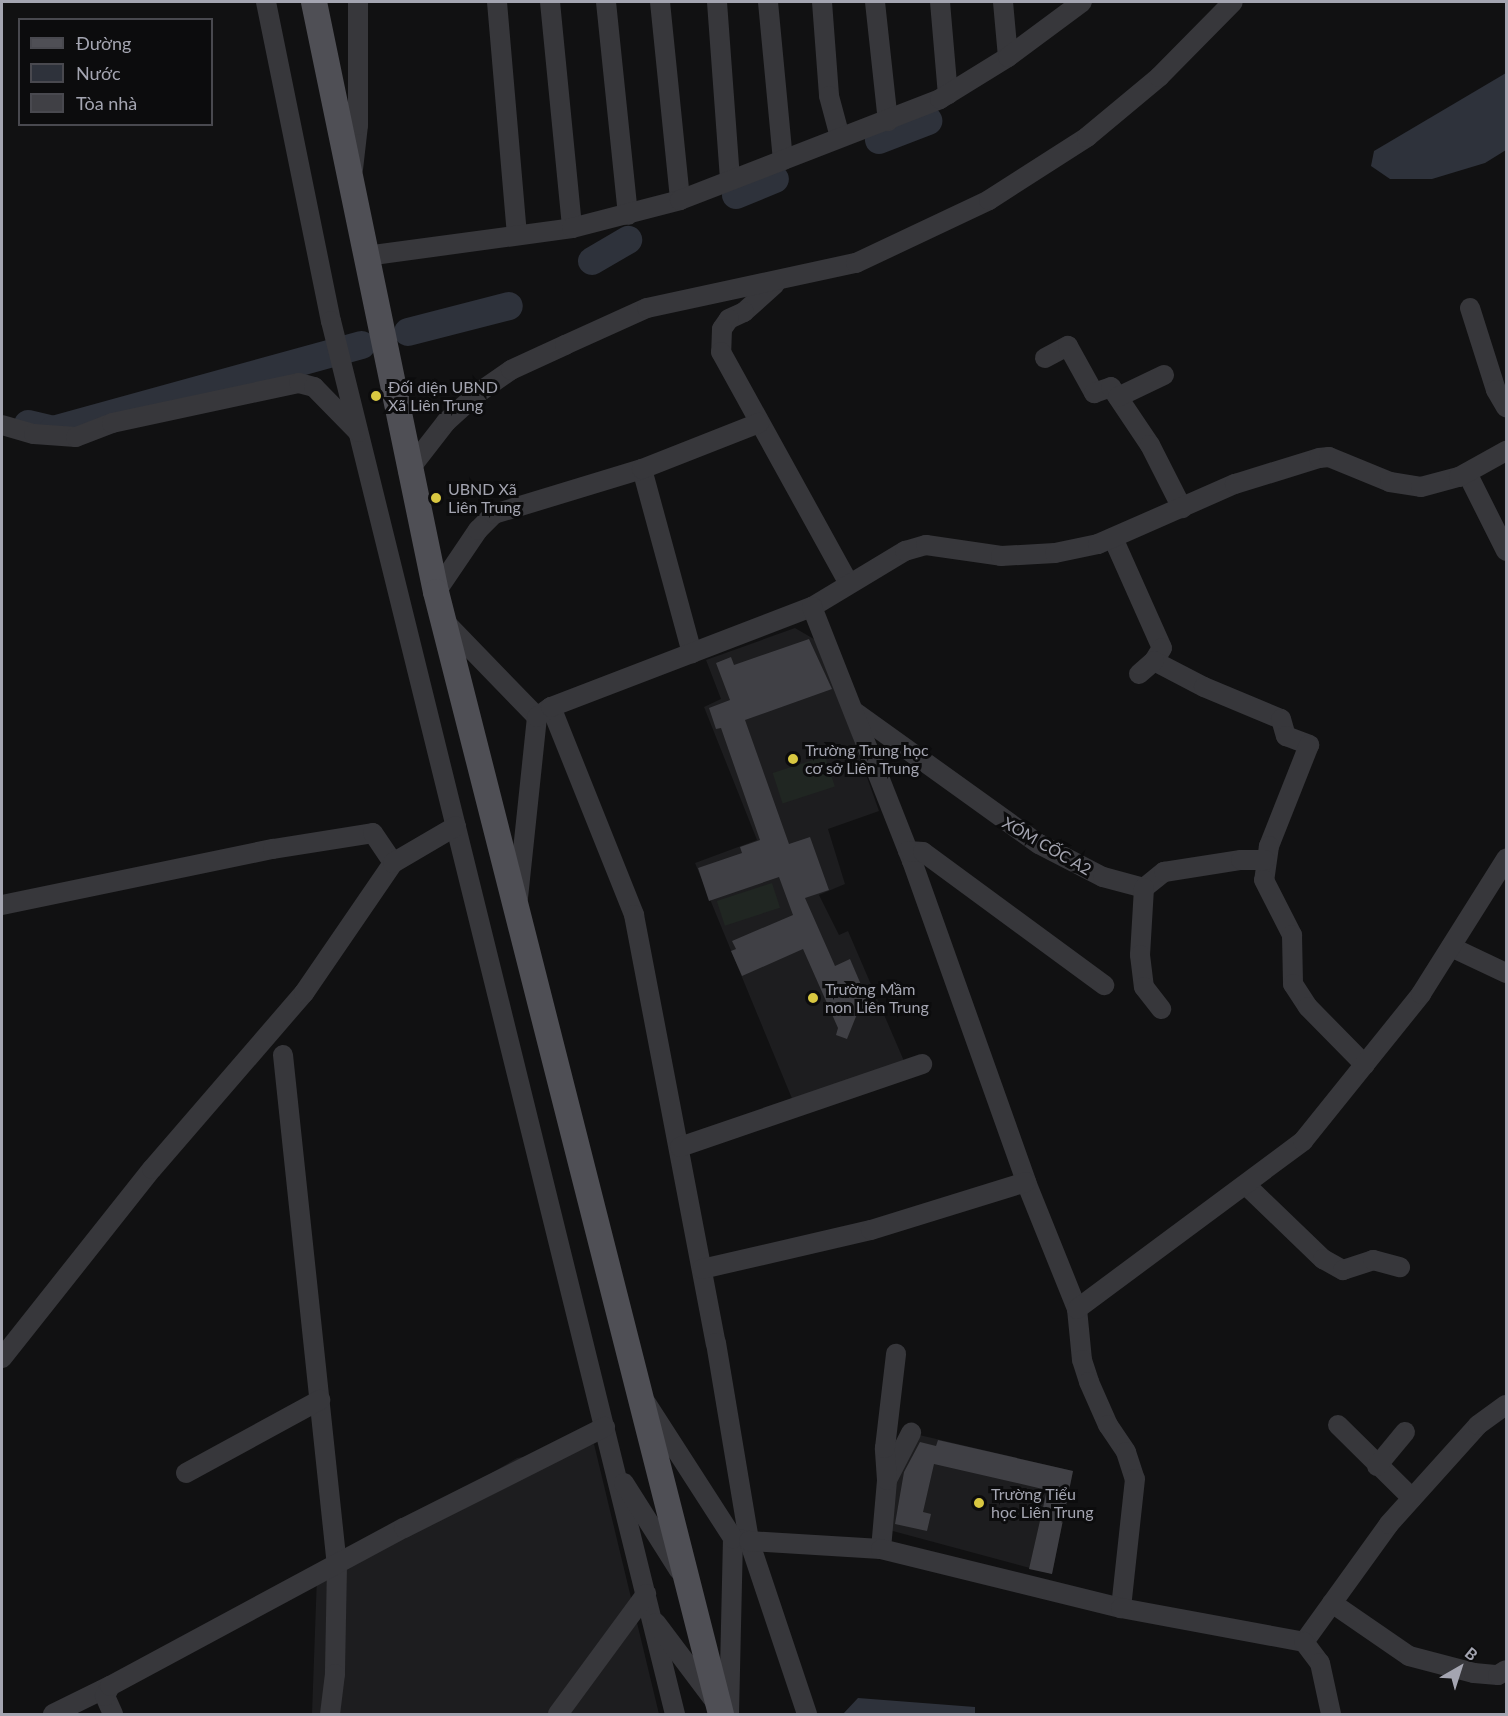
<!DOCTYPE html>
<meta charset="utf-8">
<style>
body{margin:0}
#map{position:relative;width:1508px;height:1716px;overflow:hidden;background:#111112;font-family:Lato,sans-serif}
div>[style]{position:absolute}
.built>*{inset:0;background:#1d1d1f}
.green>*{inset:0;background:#202622;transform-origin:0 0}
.water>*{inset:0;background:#2e323b}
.river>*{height:28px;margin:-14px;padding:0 14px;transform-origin:14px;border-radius:14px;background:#2e323b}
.building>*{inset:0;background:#404045}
.minor>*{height:20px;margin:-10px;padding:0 10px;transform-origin:10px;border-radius:10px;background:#37373b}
.major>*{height:26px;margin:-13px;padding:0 13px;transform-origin:13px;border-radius:13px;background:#4f4f55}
.dots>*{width:16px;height:16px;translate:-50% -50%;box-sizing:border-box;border:3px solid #0c0c0d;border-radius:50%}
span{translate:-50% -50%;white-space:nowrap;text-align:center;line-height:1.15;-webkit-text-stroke:6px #0c0c0d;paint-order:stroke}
.poi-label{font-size:16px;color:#a4a5b1}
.left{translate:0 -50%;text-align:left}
.street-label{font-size:16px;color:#a4a5b1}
.frame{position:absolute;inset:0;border:3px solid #a4a5b1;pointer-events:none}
.legend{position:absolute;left:18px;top:18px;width:195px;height:108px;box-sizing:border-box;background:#0c0c0d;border:2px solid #49494f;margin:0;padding:8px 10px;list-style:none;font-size:18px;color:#a4a5b1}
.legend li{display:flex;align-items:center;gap:12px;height:30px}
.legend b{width:30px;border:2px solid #49494f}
.north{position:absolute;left:1430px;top:1638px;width:60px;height:60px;-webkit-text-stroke:4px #0c0c0d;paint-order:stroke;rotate:39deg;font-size:16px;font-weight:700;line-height:24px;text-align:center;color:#a4a5b1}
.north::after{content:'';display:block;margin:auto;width:21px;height:27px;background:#a4a5b1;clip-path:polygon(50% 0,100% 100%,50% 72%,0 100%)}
</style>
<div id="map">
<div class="built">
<i style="clip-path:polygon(795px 628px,819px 642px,879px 811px,828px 829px,845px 884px,819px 895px,839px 935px,848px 931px,904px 1061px,793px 1101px,695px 863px,757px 840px,704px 707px,721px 699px,706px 660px)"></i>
<i style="clip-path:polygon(915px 1434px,1073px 1471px,1052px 1574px,889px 1530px,896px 1467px)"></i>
<i style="clip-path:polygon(594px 1444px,659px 1714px,312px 1714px,317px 1576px,517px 1458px)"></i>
</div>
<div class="green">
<i style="left:825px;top:756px;width:32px;height:55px;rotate:72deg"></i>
<i style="left:772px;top:883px;width:26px;height:58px;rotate:72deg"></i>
</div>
<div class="water">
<i style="clip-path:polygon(1506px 73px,1506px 150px,1485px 163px,1432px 179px,1390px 179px,1371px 166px,1374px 151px)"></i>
<i style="clip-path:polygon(858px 1698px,975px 1707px,975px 1714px,843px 1714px)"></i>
</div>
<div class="river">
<i style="left:879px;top:140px;width:53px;rotate:-21.2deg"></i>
<i style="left:736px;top:195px;width:42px;rotate:-22.3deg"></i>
<i style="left:592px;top:261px;width:42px;rotate:-30.3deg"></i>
<i style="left:408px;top:332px;width:104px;rotate:-14.4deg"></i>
<i style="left:28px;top:424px;width:26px;rotate:13deg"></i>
<i style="left:53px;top:430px;width:320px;rotate:-15.4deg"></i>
</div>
<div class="building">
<i style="clip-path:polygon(809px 639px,832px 689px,745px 720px,789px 844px,810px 837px,829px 890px,805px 898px,835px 966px,850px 959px,871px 1008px,857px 1014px,847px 1039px,836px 1035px,838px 1028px,803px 949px,742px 976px,731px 951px,736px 949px,732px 941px,793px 915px,779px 877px,709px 901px,698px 868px,742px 853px,740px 847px,760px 840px,721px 728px,716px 729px,709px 708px,730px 700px,716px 663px,731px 657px,734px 665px)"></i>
<i style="clip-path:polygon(938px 1440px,1073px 1471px,1052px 1574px,1029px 1569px,1047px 1490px,934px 1464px,923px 1512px,931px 1514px,927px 1531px,895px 1524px,904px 1472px,920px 1442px,936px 1446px)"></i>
</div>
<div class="minor">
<i style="left:266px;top:2px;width:326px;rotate:78.5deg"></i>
<i style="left:331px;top:321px;width:1435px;rotate:76.13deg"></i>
<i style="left:497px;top:2px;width:233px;rotate:85.1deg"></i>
<i style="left:550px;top:2px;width:227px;rotate:84.4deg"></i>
<i style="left:606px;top:2px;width:214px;rotate:84.1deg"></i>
<i style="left:660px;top:2px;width:199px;rotate:84.2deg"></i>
<i style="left:717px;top:2px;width:178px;rotate:85.8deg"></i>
<i style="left:768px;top:2px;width:159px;rotate:84.6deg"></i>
<i style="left:822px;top:2px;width:94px;rotate:85.7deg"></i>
<i style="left:829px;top:96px;width:42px;rotate:75deg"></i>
<i style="left:875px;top:2px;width:120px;rotate:83.8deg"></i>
<i style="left:940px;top:2px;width:93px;rotate:85.1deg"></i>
<i style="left:1003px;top:2px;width:55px;rotate:84.8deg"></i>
<i style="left:353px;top:169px;width:44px;rotate:-83.5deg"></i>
<i style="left:358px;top:125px;width:123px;rotate:-90deg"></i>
<i style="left:366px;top:256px;width:208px;rotate:-7.7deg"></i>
<i style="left:572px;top:228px;width:112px;rotate:-14.5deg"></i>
<i style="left:680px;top:200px;width:279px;rotate:-21.2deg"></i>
<i style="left:940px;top:99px;width:80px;rotate:-31.7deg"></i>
<i style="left:1008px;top:57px;width:92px;rotate:-36.6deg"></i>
<i style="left:775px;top:284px;width:42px;rotate:137.9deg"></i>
<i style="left:744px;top:312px;width:17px;rotate:155deg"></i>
<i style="left:729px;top:319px;width:12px;rotate:125deg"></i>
<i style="left:722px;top:329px;width:23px;rotate:92deg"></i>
<i style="left:721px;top:352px;width:263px;rotate:61.1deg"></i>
<i style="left:1470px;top:308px;width:86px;rotate:72.4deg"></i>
<i style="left:1496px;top:390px;width:20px;rotate:60deg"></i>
<i style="left:1045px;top:358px;width:26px;rotate:-28deg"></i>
<i style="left:1068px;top:346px;width:54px;rotate:61deg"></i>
<i style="left:1094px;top:393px;width:18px;rotate:-19deg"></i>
<i style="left:1111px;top:387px;width:70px;rotate:56.1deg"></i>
<i style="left:1150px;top:445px;width:71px;rotate:63.1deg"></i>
<i style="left:1118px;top:397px;width:51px;rotate:-25.6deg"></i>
<i style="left:2px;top:425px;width:33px;rotate:16deg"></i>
<i style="left:34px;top:434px;width:42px;rotate:4.1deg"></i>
<i style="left:76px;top:437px;width:39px;rotate:-21deg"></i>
<i style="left:112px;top:423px;width:191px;rotate:-12.1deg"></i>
<i style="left:299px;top:383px;width:16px;rotate:15deg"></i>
<i style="left:314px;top:387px;width:63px;rotate:45.6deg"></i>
<i style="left:642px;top:469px;width:191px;rotate:74.8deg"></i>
<i style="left:408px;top:471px;width:62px;rotate:-52.2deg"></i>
<i style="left:446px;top:422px;width:43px;rotate:-42.2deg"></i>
<i style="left:478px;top:393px;width:40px;rotate:-34.9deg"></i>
<i style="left:511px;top:370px;width:60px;rotate:-24.8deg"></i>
<i style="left:565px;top:345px;width:90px;rotate:-24.3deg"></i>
<i style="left:647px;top:308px;width:214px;rotate:-12.2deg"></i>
<i style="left:856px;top:263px;width:147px;rotate:-25.3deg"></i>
<i style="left:989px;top:200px;width:117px;rotate:-32.7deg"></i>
<i style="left:1087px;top:137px;width:94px;rotate:-39.8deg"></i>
<i style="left:1159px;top:77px;width:105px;rotate:-45.4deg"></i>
<i style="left:1467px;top:473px;width:87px;rotate:63.4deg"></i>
<i style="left:1113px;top:538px;width:120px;rotate:66deg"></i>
<i style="left:1162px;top:648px;width:15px;rotate:122deg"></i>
<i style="left:1154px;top:661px;width:56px;rotate:27.5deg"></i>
<i style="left:1204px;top:687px;width:83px;rotate:22.6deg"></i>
<i style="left:1281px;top:719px;width:18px;rotate:74deg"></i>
<i style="left:1286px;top:736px;width:25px;rotate:21deg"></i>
<i style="left:1309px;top:745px;width:109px;rotate:111.6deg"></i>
<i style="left:1269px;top:846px;width:34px;rotate:98deg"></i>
<i style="left:1264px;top:880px;width:62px;rotate:63deg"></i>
<i style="left:1292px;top:935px;width:49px;rotate:88.8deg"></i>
<i style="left:1293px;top:984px;width:27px;rotate:57deg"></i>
<i style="left:1308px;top:1007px;width:81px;rotate:45.5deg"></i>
<i style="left:436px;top:592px;width:75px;rotate:-55.9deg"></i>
<i style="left:478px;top:530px;width:23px;rotate:-45deg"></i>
<i style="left:494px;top:514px;width:155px;rotate:-16.9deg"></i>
<i style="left:642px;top:469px;width:126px;rotate:-21.5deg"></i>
<i style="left:812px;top:607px;width:109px;rotate:-31.1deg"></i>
<i style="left:905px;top:551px;width:22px;rotate:-16deg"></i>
<i style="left:926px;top:545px;width:76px;rotate:8.3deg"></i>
<i style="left:1001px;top:556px;width:54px;rotate:-3.2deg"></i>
<i style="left:1055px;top:553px;width:44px;rotate:-11.8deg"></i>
<i style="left:1098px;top:544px;width:150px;rotate:-23.7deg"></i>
<i style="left:1235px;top:484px;width:88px;rotate:-17.2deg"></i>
<i style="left:1319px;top:458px;width:10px;rotate:-6deg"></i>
<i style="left:1329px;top:457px;width:66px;rotate:22.3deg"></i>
<i style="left:1390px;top:482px;width:31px;rotate:9deg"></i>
<i style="left:1421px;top:487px;width:39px;rotate:-15deg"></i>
<i style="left:1459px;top:477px;width:54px;rotate:-29deg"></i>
<i style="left:445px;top:622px;width:132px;rotate:45.9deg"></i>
<i style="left:537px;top:717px;width:182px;rotate:96deg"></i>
<i style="left:1139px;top:674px;width:20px;rotate:-41deg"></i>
<i style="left:551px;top:707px;width:224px;rotate:68.2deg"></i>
<i style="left:634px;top:915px;width:436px;rotate:79.2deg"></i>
<i style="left:716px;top:1343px;width:201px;rotate:80.5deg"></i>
<i style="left:749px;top:1541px;width:16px;rotate:-169deg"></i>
<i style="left:733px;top:1538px;width:176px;rotate:91.3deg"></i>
<i style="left:855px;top:712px;width:226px;rotate:35.7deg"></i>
<i style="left:1039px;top:844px;width:72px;rotate:27.3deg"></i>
<i style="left:1103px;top:877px;width:42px;rotate:15deg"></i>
<i style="left:1144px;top:888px;width:26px;rotate:-39deg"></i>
<i style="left:1164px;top:872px;width:78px;rotate:-8.9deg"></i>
<i style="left:1241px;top:860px;width:24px"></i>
<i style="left:537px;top:717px;width:17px;rotate:-36deg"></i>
<i style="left:551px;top:707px;width:280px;rotate:-21deg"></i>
<i style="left:812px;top:607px;width:273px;rotate:68.5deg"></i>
<i style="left:912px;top:861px;width:341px;rotate:70.4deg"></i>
<i style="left:1026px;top:1182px;width:137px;rotate:68.1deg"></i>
<i style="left:1077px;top:1309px;width:51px;rotate:84.4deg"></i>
<i style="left:1082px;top:1360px;width:23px;rotate:72deg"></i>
<i style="left:1089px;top:1382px;width:47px;rotate:66.2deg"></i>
<i style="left:1108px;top:1425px;width:32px;rotate:56deg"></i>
<i style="left:1126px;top:1452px;width:28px;rotate:72deg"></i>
<i style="left:1135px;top:1479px;width:130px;rotate:96.2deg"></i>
<i style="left:908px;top:851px;width:15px;rotate:4deg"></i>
<i style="left:923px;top:852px;width:225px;rotate:36.3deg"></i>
<i style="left:1144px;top:888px;width:67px;rotate:93.4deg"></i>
<i style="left:1140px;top:955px;width:32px;rotate:83deg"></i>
<i style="left:1144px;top:987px;width:28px;rotate:52deg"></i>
<i style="left:2px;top:905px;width:277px;rotate:-11.7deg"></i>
<i style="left:273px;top:849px;width:101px;rotate:-9.1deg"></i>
<i style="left:373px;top:833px;width:36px;rotate:56deg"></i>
<i style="left:1451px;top:947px;width:61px;rotate:25.3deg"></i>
<i style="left:283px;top:1055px;width:514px;rotate:83.97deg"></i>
<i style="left:337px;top:1566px;width:108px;rotate:91.1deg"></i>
<i style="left:335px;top:1674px;width:40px;rotate:97.1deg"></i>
<i style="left:680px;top:1147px;width:256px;rotate:-18.9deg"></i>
<i style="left:1246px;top:1185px;width:107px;rotate:43.9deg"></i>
<i style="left:1323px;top:1259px;width:23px;rotate:29deg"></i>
<i style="left:1343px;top:1270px;width:32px;rotate:-18deg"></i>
<i style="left:1373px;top:1260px;width:28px;rotate:15deg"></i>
<i style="left:702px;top:1269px;width:173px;rotate:-13deg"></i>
<i style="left:871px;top:1230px;width:162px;rotate:-17.2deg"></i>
<i style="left:1077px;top:1309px;width:282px;rotate:-36.6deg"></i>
<i style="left:1303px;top:1141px;width:189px;rotate:-51.2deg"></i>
<i style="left:1421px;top:994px;width:160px;rotate:-57.8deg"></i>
<i style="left:2px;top:1358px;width:241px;rotate:-51.6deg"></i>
<i style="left:152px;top:1169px;width:233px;rotate:-49.2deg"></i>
<i style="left:304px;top:993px;width:158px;rotate:-55.6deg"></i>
<i style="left:393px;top:863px;width:73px;rotate:-30.4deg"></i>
<i style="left:646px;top:1403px;width:161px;rotate:57.2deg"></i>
<i style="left:1338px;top:1425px;width:104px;rotate:44.6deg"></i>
<i style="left:1377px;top:1466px;width:44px;rotate:-50.5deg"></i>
<i style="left:186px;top:1473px;width:153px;rotate:-28.6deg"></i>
<i style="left:888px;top:1478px;width:51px;rotate:-62.9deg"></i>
<i style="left:624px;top:1483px;width:103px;rotate:57.7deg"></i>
<i style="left:881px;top:1549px;width:69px;rotate:-85deg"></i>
<i style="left:887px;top:1480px;width:32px;rotate:-94deg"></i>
<i style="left:885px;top:1448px;width:95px;rotate:-83.3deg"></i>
<i style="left:1332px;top:1603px;width:93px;rotate:34.5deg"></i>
<i style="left:1409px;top:1656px;width:67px;rotate:14.7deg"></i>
<i style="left:1474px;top:1673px;width:24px;rotate:5deg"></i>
<i style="left:1498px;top:1675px;width:9px;rotate:-32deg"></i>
<i style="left:656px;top:1623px;width:96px;rotate:53deg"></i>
<i style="left:1304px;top:1642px;width:145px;rotate:-54.2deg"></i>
<i style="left:1389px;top:1524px;width:133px;rotate:-48deg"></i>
<i style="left:1478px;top:1425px;width:34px;rotate:-36deg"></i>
<i style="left:53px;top:1714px;width:64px;rotate:-26.2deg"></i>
<i style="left:113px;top:1714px;width:20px;rotate:-114deg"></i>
<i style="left:105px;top:1696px;width:11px;rotate:-63deg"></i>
<i style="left:110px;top:1686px;width:334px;rotate:-28.3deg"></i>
<i style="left:404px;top:1528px;width:225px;rotate:-26.7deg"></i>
<i style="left:558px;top:1714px;width:149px;rotate:-53.7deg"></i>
<i style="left:807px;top:1714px;width:182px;rotate:-108.5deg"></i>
<i style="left:749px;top:1541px;width:132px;rotate:3.5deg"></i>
<i style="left:881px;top:1549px;width:247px;rotate:13.8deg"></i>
<i style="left:1121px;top:1608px;width:186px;rotate:10.5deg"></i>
<i style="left:1304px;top:1642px;width:26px;rotate:53deg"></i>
<i style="left:1320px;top:1663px;width:52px;rotate:77.8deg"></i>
</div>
<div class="major">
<i style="left:314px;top:2px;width:602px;rotate:78.32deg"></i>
<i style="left:436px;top:592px;width:1158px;rotate:75.75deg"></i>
</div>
<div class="dots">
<i style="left:376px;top:396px;background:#d9c841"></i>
<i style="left:436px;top:498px;background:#d9c841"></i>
<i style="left:793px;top:759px;background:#d9c841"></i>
<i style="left:813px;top:998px;background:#d9c841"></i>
<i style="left:979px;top:1503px;background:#d9c841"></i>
</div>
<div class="poi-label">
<span class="left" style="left:388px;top:396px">Đối diện UBND<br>Xã Liên Trung</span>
<span class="left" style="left:448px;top:498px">UBND Xã<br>Liên Trung</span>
<span class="left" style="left:805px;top:759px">Trường Trung học<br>cơ sở Liên Trung</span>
<span class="left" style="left:825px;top:998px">Trường Mầm<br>non Liên Trung</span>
<span class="left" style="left:991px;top:1503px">Trường Tiểu<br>học Liên Trung</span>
</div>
<div class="street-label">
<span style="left:1047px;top:846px;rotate:30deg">XÓM CỐC A2</span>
</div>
<div class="frame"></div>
<ul class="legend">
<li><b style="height:8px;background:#4f4f55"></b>Đường</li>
<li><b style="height:16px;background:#2e323b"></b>Nước</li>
<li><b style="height:16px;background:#404045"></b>Tòa nhà</li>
</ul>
<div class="north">B</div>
</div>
